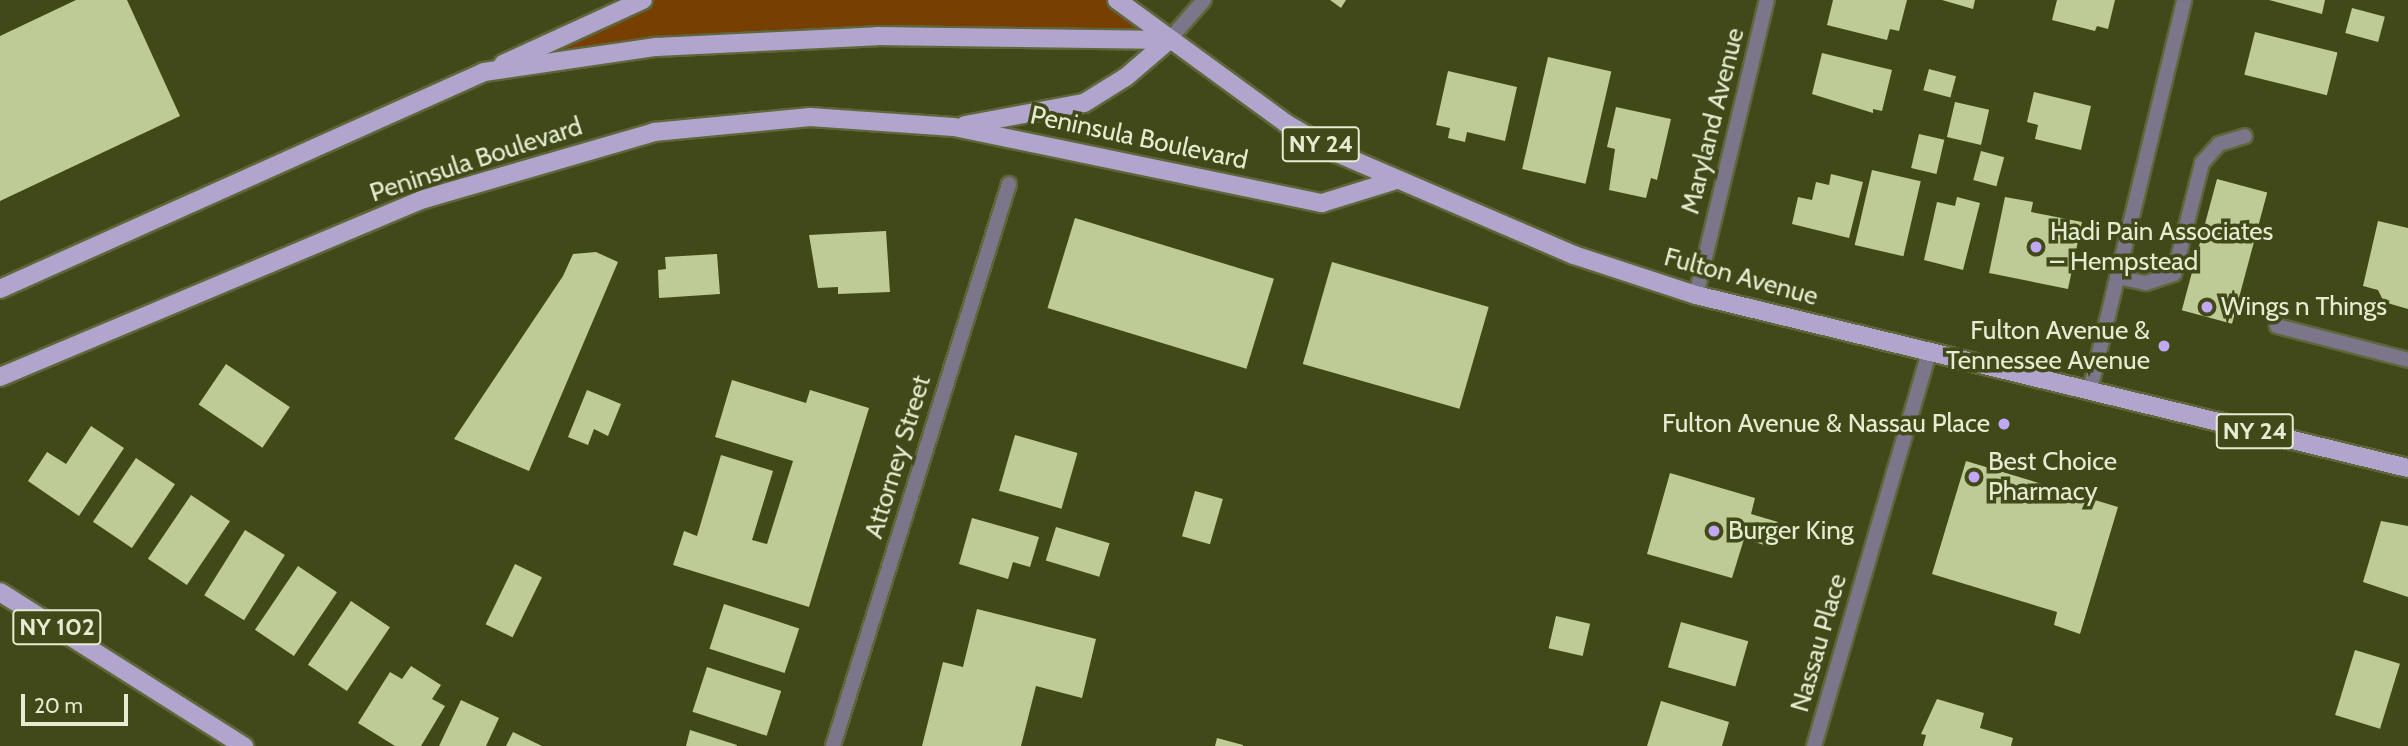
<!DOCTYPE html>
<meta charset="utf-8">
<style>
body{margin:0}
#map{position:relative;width:2408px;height:746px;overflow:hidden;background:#414919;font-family:Cabin,sans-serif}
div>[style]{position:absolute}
.green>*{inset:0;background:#773f02}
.building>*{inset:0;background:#bfcb97;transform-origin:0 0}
.roads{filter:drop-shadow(2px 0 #5f663a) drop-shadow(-2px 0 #5f663a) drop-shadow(0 2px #5f663a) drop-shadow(0 -2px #5f663a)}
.service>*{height:14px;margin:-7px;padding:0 7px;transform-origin:7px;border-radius:7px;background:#7c768a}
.minor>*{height:14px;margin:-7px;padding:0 7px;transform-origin:7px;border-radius:7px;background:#7c768a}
.tertiary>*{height:14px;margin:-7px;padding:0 7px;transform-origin:7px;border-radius:7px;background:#7c768a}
.primary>*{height:18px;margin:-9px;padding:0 9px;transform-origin:9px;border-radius:9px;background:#b1a5ce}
.dots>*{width:19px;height:19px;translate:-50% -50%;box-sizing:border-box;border:4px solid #414919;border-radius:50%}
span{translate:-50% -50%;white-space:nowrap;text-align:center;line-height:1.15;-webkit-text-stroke:7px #414919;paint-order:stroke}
.shield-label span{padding:2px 5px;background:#414919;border:2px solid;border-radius:5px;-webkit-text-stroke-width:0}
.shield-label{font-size:24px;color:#e5ecd2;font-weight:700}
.street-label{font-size:26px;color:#e5ecd2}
.poi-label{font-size:26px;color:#e5ecd2}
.left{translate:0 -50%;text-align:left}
.right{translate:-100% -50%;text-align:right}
.scale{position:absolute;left:21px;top:694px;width:107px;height:32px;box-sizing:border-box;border:4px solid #e5ecd2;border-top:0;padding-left:9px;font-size:21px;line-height:24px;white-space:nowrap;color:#e5ecd2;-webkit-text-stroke:5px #414919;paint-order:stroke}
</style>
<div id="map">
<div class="green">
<i style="clip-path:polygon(648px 0,1117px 0,1169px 40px,908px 33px,503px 67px)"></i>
</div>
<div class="building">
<i style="clip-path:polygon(76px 0,127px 0,180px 116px,0 201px,0 36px)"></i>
<i style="clip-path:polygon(1330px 0,1346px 0,1341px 8px)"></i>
<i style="clip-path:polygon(1833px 0,1907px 0,1899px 31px,1890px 29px,1887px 40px,1827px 25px)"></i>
<i style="clip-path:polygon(1942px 0,1975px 0,1973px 9px)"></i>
<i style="clip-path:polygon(2057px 0,2115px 0,2108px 29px,2097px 26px,2095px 31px,2052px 20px)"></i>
<i style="clip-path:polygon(2269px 0,2325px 0,2322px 14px)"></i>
<i style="left:2352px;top:8px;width:34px;height:26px;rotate:15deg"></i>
<i style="left:2255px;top:32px;width:85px;height:44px;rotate:14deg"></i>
<i style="clip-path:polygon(1822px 53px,1892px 70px,1882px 111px,1873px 109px,1873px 113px,1812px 94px)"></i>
<i style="left:1548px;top:57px;width:65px;height:115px;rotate:13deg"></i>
<i style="left:1929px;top:69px;width:28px;height:22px;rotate:15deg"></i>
<i style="clip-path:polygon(1448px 71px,1517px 87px,1505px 141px,1467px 132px,1465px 142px,1448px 138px,1450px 128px,1436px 125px)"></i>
<i style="clip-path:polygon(2034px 92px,2091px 106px,2081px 150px,2035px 139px,2038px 125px,2027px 122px)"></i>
<i style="left:1955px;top:102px;width:35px;height:36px;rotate:13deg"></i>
<i style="clip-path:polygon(1616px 107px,1671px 119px,1657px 180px,1651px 178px,1646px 198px,1609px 190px,1615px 149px,1607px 147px)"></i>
<i style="left:1919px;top:134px;width:26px;height:35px;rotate:13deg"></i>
<i style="left:1981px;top:151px;width:24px;height:30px;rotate:15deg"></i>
<i style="left:1872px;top:170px;width:50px;height:77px;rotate:13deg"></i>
<i style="clip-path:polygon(1831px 174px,1863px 182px,1849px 238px,1792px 224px,1798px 197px,1812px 200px,1816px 182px,1829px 185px)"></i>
<i style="left:2217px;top:179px;width:52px;height:136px;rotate:15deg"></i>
<i style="clip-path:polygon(1957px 197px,1980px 203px,1963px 270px,1924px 260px,1937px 202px,1955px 206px)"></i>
<i style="clip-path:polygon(2005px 197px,2033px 202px,2031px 212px,2082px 222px,2068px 289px,1989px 273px)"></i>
<i style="left:1075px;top:218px;width:208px;height:94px;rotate:17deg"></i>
<i style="clip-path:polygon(2378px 221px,2408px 228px,2408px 309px,2384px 302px,2378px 290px,2363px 286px)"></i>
<i style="clip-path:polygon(886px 231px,890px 292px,838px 294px,838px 287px,818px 288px,809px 235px)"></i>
<i style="clip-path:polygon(596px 252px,618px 262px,529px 471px,454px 439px,563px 276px,573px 254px)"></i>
<i style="clip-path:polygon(717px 254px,720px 294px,659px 298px,658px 270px,666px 269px,665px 257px)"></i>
<i style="left:1332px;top:262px;width:163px;height:106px;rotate:16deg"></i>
<i style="left:226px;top:364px;width:77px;height:49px;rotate:34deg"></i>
<i style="clip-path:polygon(732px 380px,806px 403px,810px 390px,869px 408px,809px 607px,673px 565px,684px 531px,697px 536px,721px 455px,773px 471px,752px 540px,767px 544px,793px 461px,715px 437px)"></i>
<i style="clip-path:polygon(587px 390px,621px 404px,608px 436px,594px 429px,588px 445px,568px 437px)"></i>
<i style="clip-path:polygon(91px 426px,124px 448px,79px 516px,28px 481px,47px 452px,66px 464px)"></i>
<i style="left:1015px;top:435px;width:65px;height:58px;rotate:16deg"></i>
<i style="left:136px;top:458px;width:47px;height:77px;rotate:34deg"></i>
<i style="clip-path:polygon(1966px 461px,2118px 507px,2080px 634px,2054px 625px,2057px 612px,1932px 574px)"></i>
<i style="clip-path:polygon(1670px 473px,1755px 498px,1751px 514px,1778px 522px,1771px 547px,1744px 539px,1732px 578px,1647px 554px)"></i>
<i style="left:1195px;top:491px;width:29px;height:47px;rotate:16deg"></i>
<i style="left:191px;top:495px;width:47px;height:77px;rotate:34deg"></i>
<i style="clip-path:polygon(972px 518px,1039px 537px,1030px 567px,1013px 562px,1008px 579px,959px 564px)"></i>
<i style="clip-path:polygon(2381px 521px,2408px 526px,2408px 597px,2363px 582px)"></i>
<i style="left:1056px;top:527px;width:56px;height:35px;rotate:17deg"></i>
<i style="left:245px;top:530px;width:47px;height:77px;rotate:32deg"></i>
<i style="left:515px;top:564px;width:30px;height:67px;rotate:26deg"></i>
<i style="left:298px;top:566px;width:47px;height:77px;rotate:34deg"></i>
<i style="left:351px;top:601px;width:47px;height:77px;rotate:34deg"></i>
<i style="left:724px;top:604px;width:79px;height:47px;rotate:18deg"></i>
<i style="clip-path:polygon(977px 609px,1096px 639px,1082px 698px,1036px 686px,1021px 746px,922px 746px,943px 662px,963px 667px)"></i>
<i style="left:1556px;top:616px;width:35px;height:33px;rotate:13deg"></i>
<i style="left:1681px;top:622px;width:70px;height:47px;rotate:16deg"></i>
<i style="left:2355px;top:650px;width:47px;height:68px;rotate:17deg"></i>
<i style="clip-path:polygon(411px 666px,441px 685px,432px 699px,445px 706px,421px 746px,395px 746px,358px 723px,390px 672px,402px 679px)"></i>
<i style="left:707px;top:667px;width:78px;height:47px;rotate:18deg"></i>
<i style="clip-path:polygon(1937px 699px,1984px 713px,1980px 728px,2013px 738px,2011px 746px,1923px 746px,1926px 735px,1921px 734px)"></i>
<i style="clip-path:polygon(461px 700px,499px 718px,486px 746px,439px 746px)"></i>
<i style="clip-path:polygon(1661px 701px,1729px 722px,1722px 746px,1647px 746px)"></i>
<i style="clip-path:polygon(690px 730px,737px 745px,737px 746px,686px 746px)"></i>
<i style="clip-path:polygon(513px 732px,542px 746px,506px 746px)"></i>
<i style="clip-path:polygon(1217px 738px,1243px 745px,1243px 746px,1215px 746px)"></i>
</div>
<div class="roads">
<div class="service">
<i style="left:2117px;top:277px;width:30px;rotate:12deg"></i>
<i style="left:2146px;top:283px;width:29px;rotate:-18deg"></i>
<i style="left:2174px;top:274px;width:114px;rotate:-75.8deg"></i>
<i style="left:2202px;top:163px;width:25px;rotate:-48deg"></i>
<i style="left:2219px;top:144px;width:27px;rotate:-17deg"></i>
<i style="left:2277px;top:326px;width:135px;rotate:14.5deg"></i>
</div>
<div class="minor">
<i style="left:1696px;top:295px;width:303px;rotate:-76.5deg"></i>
<i style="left:2090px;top:390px;width:401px;rotate:-76.4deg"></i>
<i style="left:833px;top:746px;width:589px;rotate:-72.61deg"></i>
<i style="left:1814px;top:746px;width:410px;rotate:-73.7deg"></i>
</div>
<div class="tertiary">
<i style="left:1169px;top:40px;width:53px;rotate:-48.8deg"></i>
</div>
<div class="primary">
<i style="left:1117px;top:0;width:210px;rotate:36.1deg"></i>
<i style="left:1287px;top:124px;width:58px;rotate:30.1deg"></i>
<i style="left:1337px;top:153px;width:258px;rotate:23.3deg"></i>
<i style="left:1574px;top:255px;width:128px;rotate:18.2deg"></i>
<i style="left:1696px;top:295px;width:733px;rotate:13.66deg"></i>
<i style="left:503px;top:64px;width:154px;rotate:-24.6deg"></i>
<i style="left:965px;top:125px;width:121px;rotate:-10.5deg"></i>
<i style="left:1084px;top:103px;width:49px;rotate:-31.8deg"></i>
<i style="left:1126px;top:77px;width:57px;rotate:-40.7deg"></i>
<i style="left:0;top:289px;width:530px;rotate:-24.15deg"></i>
<i style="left:484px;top:72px;width:174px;rotate:-8.3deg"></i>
<i style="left:656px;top:47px;width:221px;rotate:-2.8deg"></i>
<i style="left:877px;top:36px;width:292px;rotate:0.8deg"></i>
<i style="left:0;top:377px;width:460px;rotate:-22.8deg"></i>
<i style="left:424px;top:199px;width:240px;rotate:-16.2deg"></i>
<i style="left:654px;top:132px;width:157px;rotate:-5.5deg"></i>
<i style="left:810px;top:117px;width:144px;rotate:4deg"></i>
<i style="left:954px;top:127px;width:376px;rotate:11.7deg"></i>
<i style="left:1322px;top:203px;width:74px;rotate:-17.2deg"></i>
<i style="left:0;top:592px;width:289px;rotate:32.3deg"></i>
</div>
</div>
<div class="dots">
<i style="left:2036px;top:247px;background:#c0a8f4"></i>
<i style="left:2207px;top:307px;background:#c0a8f4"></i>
<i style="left:2164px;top:346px;background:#c0a8f4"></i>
<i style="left:2004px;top:424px;background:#c0a8f4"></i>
<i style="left:1974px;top:477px;background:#c0a8f4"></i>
<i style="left:1714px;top:531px;background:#c0a8f4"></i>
</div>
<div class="shield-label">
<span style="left:1321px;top:144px">NY 24</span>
<span style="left:2255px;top:431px">NY 24</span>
<span style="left:57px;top:627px">NY 102</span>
</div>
<div class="street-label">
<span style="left:1713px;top:121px;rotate:-76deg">Maryland Avenue</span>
<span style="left:1139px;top:138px;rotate:12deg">Peninsula Boulevard</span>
<span style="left:476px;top:160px;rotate:-18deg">Peninsula Boulevard</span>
<span style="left:1741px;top:277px;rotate:15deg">Fulton Avenue</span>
<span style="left:898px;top:457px;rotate:-73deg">Attorney Street</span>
<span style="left:1819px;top:643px;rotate:-74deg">Nassau Place</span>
</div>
<div class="poi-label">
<span class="left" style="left:2050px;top:247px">Hadi Pain Associates<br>– Hempstead</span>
<span class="left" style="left:2221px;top:307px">Wings n Things</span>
<span class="right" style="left:2150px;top:346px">Fulton Avenue &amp;<br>Tennessee Avenue</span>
<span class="right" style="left:1990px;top:424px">Fulton Avenue &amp; Nassau Place</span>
<span class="left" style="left:1988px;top:477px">Best Choice<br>Pharmacy</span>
<span class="left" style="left:1728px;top:531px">Burger King</span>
</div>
<div class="scale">20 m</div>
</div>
